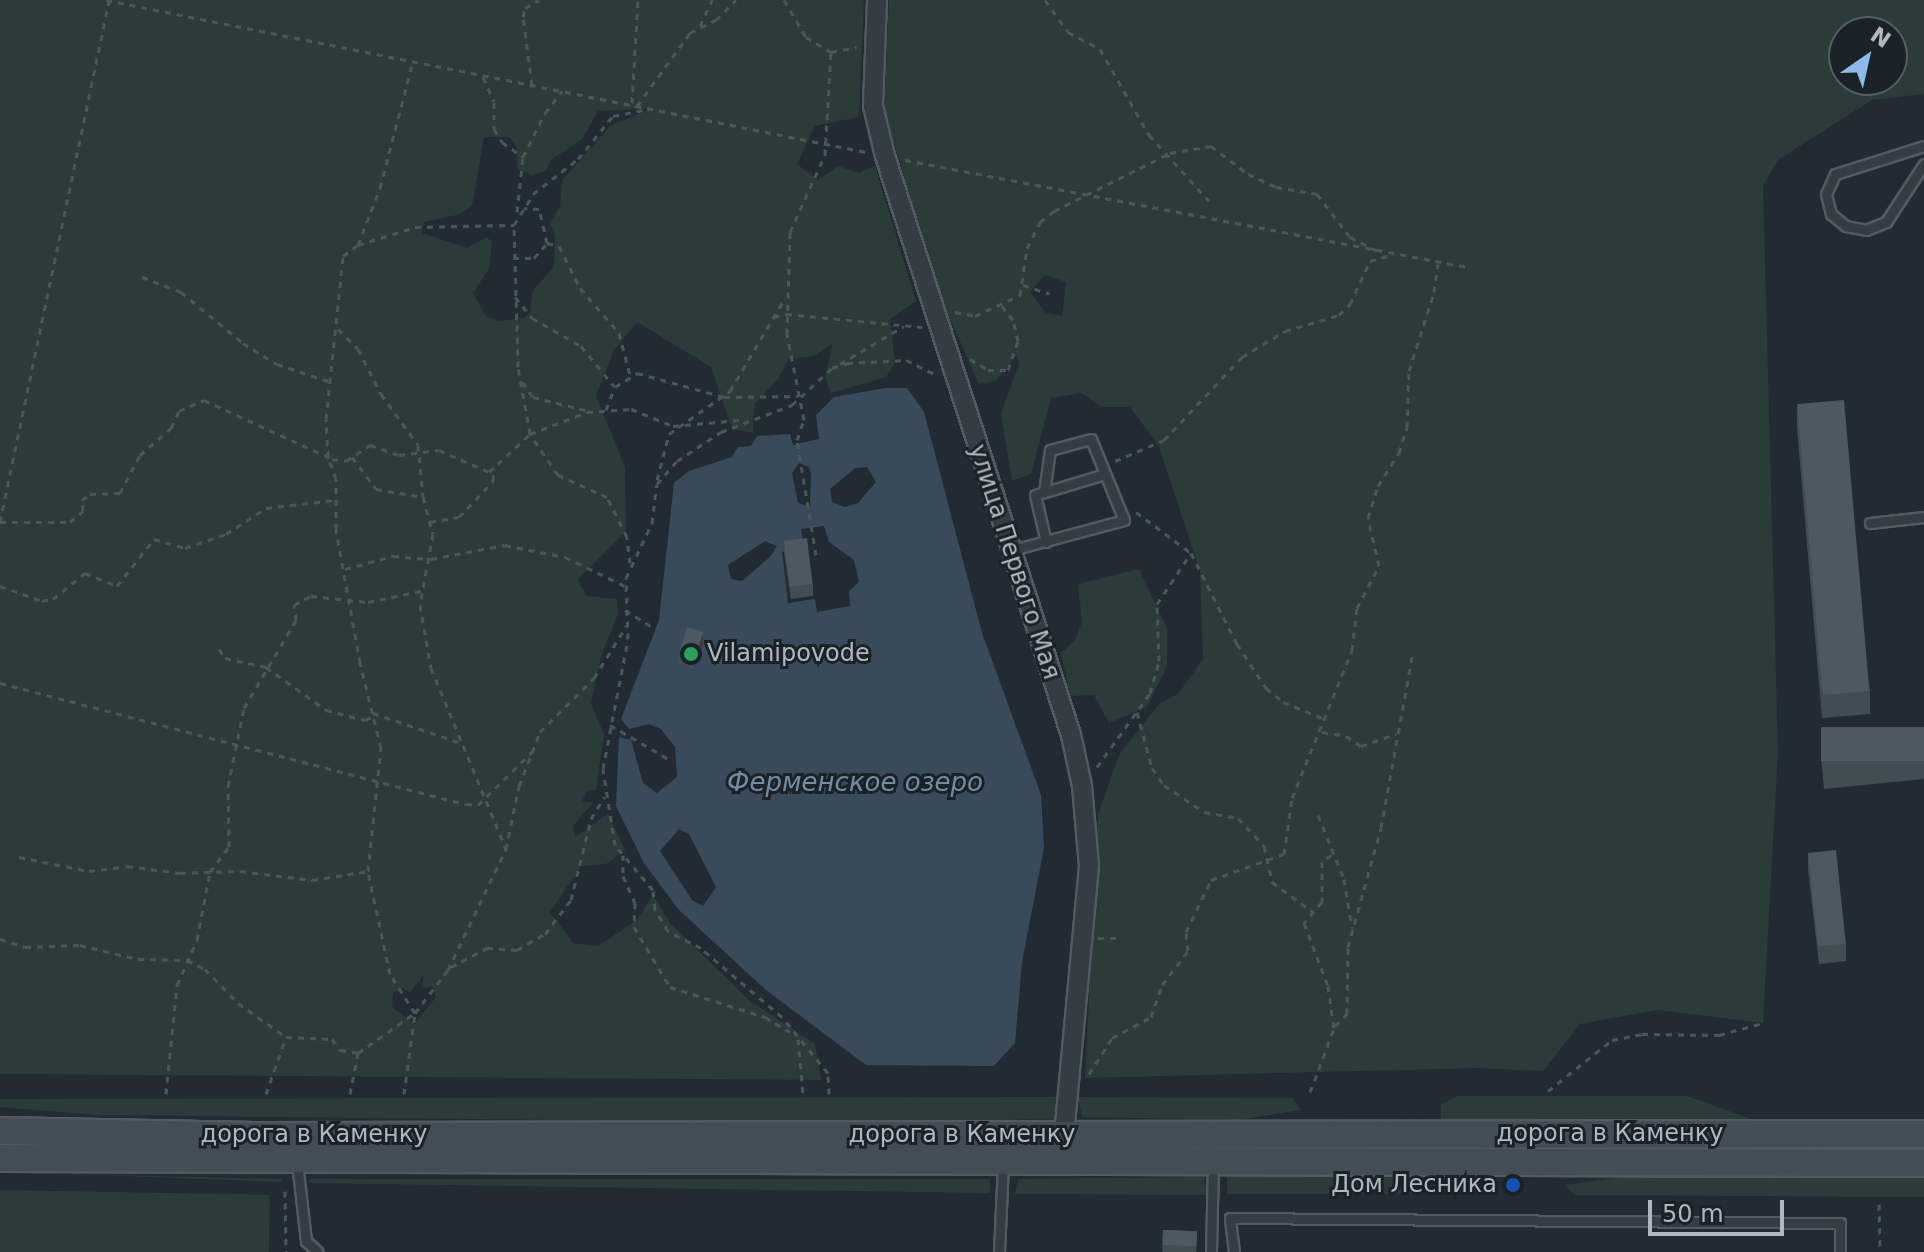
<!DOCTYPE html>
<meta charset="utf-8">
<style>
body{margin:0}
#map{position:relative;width:1924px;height:1252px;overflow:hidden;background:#222b33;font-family:"DejaVu Sans",sans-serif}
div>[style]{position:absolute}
.green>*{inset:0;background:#2a3b39;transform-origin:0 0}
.water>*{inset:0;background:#394b5b}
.path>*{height:3px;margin-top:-1.5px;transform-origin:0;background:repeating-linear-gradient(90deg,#485858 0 6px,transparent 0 12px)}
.roads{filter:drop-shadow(2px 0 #525b62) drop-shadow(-2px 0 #525b62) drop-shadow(0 2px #525b62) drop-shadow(0 -2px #525b62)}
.lane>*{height:9px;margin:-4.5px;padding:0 4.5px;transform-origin:4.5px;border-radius:4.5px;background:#353d44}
.street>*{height:18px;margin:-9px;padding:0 9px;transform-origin:9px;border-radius:9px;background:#353d44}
.secondary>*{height:26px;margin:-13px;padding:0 13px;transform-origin:13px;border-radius:13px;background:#434d56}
.wall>*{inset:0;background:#424c53;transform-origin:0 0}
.shaded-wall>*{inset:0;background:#363e44}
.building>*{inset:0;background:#4d5861;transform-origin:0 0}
.dots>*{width:22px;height:22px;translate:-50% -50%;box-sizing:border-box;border:4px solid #1a2228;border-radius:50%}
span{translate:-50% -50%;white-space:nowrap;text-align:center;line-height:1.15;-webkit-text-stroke:6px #1a2228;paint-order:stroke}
.street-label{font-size:24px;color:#afb8c1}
.poi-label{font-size:24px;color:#afb8c1}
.left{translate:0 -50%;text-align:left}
.right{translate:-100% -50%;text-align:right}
.water-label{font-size:26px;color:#738ca1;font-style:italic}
.north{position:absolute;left:1828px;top:16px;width:80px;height:80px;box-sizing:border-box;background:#1a2228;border:2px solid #565e65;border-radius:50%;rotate:34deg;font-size:22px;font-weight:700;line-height:32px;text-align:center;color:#afb8c1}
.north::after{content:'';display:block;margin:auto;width:28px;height:36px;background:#8cbae9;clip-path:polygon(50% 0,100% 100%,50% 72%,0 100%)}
.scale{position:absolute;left:1648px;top:1200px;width:136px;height:36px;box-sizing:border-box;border:4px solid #afb8c1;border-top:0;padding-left:10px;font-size:24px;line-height:28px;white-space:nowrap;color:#afb8c1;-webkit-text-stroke:6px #1a2228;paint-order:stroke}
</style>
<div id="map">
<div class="green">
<i style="clip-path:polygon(evenodd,0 0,864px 0,859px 117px,815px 126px,797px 164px,818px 180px,838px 166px,859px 173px,875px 166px,916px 301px,890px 319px,895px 363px,886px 377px,831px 393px,825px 377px,833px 343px,814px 356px,788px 359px,779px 378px,754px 405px,753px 433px,732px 429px,711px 367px,637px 322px,614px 350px,596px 395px,625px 467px,626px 531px,578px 579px,586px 596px,617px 599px,618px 614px,601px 657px,591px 704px,604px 734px,596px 790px,587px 791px,582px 801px,593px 803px,573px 826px,575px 837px,608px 814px,625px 850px,606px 864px,581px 866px,550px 912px,573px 943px,598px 946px,637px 920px,653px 895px,670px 923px,749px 1000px,815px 1044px,821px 1080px,0 1074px,0 0,650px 109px,610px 126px,562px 181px,560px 206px,550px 223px,555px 236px,554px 267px,533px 290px,530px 312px,524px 318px,499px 321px,486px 316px,473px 293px,489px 269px,492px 242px,487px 237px,467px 248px,422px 233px,424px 222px,457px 215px,472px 206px,484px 137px,509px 137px,516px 146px,518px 170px,532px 175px,546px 171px,551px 160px,582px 139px,598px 111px,650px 109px,0 0,424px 975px,422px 988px,432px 986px,436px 997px,414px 1024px,392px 1007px,393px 993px,402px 988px,410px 992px,424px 975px)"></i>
<i style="clip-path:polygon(evenodd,889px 0,1924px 0,1924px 94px,1872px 100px,1778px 160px,1763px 186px,1778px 752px,1763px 1023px,1657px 1010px,1580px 1024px,1543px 1071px,1479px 1068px,1085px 1078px,1098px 814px,1119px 755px,1159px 704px,1178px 694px,1203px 659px,1200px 571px,1159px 447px,1130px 407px,1101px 407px,1081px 393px,1051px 398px,1031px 474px,1012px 481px,1001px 413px,1019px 364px,1017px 355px,996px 381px,979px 384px,937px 290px,884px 108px,889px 0,1844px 32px,1892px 32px,1892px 80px,1844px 80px,1844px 32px,889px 0,1045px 275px,1066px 282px,1062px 316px,1046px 313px,1030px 292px,1045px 275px)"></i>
<i style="clip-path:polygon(1139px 569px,1167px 628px,1167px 666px,1147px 707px,1109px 723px,1094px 695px,1070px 696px,1061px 653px,1075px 640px,1082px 622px,1078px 584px)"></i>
<i style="clip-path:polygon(1458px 1096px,1687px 1096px,1754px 1120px,1441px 1119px,1441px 1104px)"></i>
<i style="clip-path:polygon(1060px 1097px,1056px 1119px,848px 1123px,95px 1115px,0 1107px,0 1099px)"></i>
<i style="clip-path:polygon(1078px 1097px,1292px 1098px,1301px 1110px,1238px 1120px,1082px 1117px)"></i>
<i style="clip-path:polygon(70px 1174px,281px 1179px,281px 1182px)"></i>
<i style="clip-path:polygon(1635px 1175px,1924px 1177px,1924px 1197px,1574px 1195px,1565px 1185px)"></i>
<i style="left:1227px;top:1176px;width:196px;height:18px"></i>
<i style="clip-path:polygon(1204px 1177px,1207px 1195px,1015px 1194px,1018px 1179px)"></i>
<i style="clip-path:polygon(309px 1179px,990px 1179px,990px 1193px,310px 1183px)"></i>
<i style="left:0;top:1190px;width:270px;height:62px;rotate:1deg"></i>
</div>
<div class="water">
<i style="clip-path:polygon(evenodd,886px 388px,907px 388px,924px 412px,982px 633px,1041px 795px,1044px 848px,1022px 962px,1015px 1043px,994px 1066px,866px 1065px,766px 990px,679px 910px,644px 863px,616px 806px,619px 737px,631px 740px,643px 783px,657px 793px,677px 777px,675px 747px,661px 729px,649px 724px,629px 729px,621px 719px,659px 620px,674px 483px,689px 471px,732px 457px,738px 447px,751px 446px,757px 436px,790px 434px,793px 445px,819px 439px,816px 415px,834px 397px,886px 388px,799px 463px,809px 467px,811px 475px,810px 507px,798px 503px,792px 473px,799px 463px,886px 388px,867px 467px,876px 482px,858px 503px,845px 507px,832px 502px,830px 489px,855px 468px,867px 467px,886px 388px,824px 526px,829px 542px,854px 560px,859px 582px,849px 591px,850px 606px,817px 612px,815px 599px,788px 603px,782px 552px,804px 549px,801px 529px,824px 526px,886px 388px,765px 541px,777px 546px,771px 556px,742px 581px,731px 579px,728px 565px,765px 541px,886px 388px,679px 829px,689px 834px,716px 887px,703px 906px,692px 900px,660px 851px,679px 829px)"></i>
</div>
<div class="path">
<i style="left:106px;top:0;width:775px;rotate:11.31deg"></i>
<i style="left:784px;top:0;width:43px;rotate:59.3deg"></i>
<i style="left:806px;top:37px;width:29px;rotate:31deg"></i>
<i style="left:1045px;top:0;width:39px;rotate:54deg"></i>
<i style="left:1068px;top:32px;width:36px;rotate:28deg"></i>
<i style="left:1100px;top:49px;width:99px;rotate:60.3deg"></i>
<i style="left:1149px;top:135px;width:89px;rotate:47.7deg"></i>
<i style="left:700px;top:26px;width:29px;rotate:-65deg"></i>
<i style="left:483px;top:77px;width:27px;rotate:66deg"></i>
<i style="left:494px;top:102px;width:27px;rotate:90deg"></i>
<i style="left:494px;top:129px;width:15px;rotate:58deg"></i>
<i style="left:502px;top:142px;width:26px;rotate:36deg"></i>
<i style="left:532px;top:85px;width:69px;rotate:-97.5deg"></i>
<i style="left:523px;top:17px;width:9px;rotate:-77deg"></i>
<i style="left:525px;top:8px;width:16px;rotate:-30deg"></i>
<i style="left:632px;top:103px;width:103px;rotate:-86.7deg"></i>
<i style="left:637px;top:106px;width:90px;rotate:-54deg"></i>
<i style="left:690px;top:33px;width:29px;rotate:-27deg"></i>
<i style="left:716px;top:20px;width:28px;rotate:-45deg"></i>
<i style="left:905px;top:160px;width:572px;rotate:10.78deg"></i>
<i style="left:517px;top:212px;width:55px;rotate:-83.8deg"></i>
<i style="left:523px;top:157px;width:49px;rotate:-63.4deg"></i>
<i style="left:545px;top:113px;width:28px;rotate:-52deg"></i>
<i style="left:547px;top:243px;width:12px;rotate:14deg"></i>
<i style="left:559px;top:246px;width:47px;rotate:63.4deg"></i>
<i style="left:580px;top:288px;width:60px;rotate:49.1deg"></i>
<i style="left:619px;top:333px;width:43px;rotate:75.3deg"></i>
<i style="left:358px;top:245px;width:61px;rotate:-68.9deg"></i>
<i style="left:380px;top:188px;width:131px;rotate:-75.4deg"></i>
<i style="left:513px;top:258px;width:21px"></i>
<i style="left:534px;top:258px;width:20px;rotate:-49deg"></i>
<i style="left:547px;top:243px;width:35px;rotate:-103deg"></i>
<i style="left:539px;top:209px;width:15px;rotate:-176deg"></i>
<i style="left:142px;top:277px;width:42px;rotate:21deg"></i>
<i style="left:181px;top:292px;width:80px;rotate:39.4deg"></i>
<i style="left:243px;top:343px;width:40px;rotate:32deg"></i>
<i style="left:277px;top:364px;width:57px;rotate:18.4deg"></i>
<i style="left:1023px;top:285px;width:28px;rotate:18deg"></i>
<i style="left:515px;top:297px;width:27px;rotate:51deg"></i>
<i style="left:532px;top:318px;width:56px;rotate:29.7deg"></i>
<i style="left:581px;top:346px;width:52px;rotate:50.5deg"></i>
<i style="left:955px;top:312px;width:20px;rotate:11deg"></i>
<i style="left:975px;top:316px;width:50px;rotate:-25deg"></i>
<i style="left:1020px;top:295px;width:48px;rotate:-81.5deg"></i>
<i style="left:1027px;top:248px;width:29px;rotate:-63deg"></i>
<i style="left:1040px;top:222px;width:18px;rotate:-38deg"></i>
<i style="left:1054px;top:211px;width:130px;rotate:-26.6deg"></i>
<i style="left:1170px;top:153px;width:42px;rotate:-9.7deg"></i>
<i style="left:1211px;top:146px;width:46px;rotate:37.1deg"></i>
<i style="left:1248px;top:174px;width:31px;rotate:25deg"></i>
<i style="left:1276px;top:187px;width:42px;rotate:9.7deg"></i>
<i style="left:1317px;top:194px;width:54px;rotate:52.5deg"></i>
<i style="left:1350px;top:237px;width:33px;rotate:27deg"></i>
<i style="left:773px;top:317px;width:13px;rotate:-13deg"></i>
<i style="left:786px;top:314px;width:137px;rotate:5.5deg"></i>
<i style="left:338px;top:329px;width:28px;rotate:45deg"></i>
<i style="left:358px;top:349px;width:51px;rotate:62.9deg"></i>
<i style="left:381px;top:394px;width:63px;rotate:54deg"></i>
<i style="left:418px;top:445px;width:52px;rotate:84.5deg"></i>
<i style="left:423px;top:497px;width:38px;rotate:75deg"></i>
<i style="left:433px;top:534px;width:72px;rotate:100.4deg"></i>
<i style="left:420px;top:605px;width:64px;rotate:80.1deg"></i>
<i style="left:431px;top:668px;width:196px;rotate:67.5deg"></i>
<i style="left:970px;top:359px;width:21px;rotate:31deg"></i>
<i style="left:988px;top:370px;width:20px"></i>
<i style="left:1008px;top:370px;width:31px;rotate:-71deg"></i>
<i style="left:1018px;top:341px;width:22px;rotate:-103deg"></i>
<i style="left:1013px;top:320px;width:18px;rotate:-128deg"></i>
<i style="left:840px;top:364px;width:74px;rotate:-30.7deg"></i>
<i style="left:522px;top:382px;width:19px;rotate:54deg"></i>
<i style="left:533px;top:397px;width:58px;rotate:14deg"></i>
<i style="left:606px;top:410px;width:25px;rotate:-69deg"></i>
<i style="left:615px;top:387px;width:26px;rotate:-32deg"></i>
<i style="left:637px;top:373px;width:90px;rotate:15.4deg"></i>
<i style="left:724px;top:397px;width:74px;rotate:-0.8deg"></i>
<i style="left:352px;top:457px;width:40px;rotate:53deg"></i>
<i style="left:376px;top:489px;width:47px;rotate:9.9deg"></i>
<i style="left:1115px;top:461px;width:53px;rotate:-23.2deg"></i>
<i style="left:1164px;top:440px;width:114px;rotate:-46.8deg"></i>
<i style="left:1242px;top:357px;width:50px;rotate:-31.2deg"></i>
<i style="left:1285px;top:331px;width:56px;rotate:-16.5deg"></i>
<i style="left:1339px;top:315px;width:16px;rotate:-45deg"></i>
<i style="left:1350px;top:304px;width:47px;rotate:-65.1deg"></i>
<i style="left:1370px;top:261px;width:18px;rotate:-16deg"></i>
<i style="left:657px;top:480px;width:48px;rotate:-75.4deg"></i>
<i style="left:669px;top:434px;width:75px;rotate:-35.2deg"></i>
<i style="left:730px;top:391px;width:108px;rotate:-59.4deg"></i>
<i style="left:1136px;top:512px;width:69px;rotate:36.7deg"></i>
<i style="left:1191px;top:553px;width:102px;rotate:63.2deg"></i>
<i style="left:1237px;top:644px;width:53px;rotate:56.6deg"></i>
<i style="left:1266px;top:688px;width:22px;rotate:39deg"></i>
<i style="left:1283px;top:702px;width:45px;rotate:22deg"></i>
<i style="left:0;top:522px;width:70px"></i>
<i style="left:70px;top:522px;width:17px;rotate:-40deg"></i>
<i style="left:83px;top:511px;width:11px;rotate:-95deg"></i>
<i style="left:82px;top:500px;width:10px;rotate:-37deg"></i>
<i style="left:90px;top:494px;width:30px;rotate:-2deg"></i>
<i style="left:120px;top:493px;width:43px;rotate:-62.2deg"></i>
<i style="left:140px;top:455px;width:41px;rotate:-41.1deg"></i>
<i style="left:171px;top:428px;width:19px;rotate:-65deg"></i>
<i style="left:179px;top:411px;width:27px;rotate:-24deg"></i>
<i style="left:204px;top:400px;width:141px;rotate:24.7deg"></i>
<i style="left:332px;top:459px;width:14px;rotate:8deg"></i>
<i style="left:346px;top:461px;width:29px;rotate:-34deg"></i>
<i style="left:370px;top:445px;width:31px;rotate:19deg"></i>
<i style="left:399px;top:455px;width:40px;rotate:-7.1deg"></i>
<i style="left:439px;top:450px;width:55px;rotate:23.7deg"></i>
<i style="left:489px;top:472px;width:56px;rotate:-42.8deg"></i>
<i style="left:530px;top:434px;width:61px;rotate:-21.1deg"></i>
<i style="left:587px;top:412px;width:44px;rotate:-3.9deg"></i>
<i style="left:631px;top:409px;width:45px;rotate:22deg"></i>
<i style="left:673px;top:426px;width:67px;rotate:-5.1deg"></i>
<i style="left:0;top:522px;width:532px;rotate:-78.18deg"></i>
<i style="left:430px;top:522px;width:29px;rotate:-10deg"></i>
<i style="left:459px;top:517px;width:50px;rotate:-46.6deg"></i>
<i style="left:493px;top:481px;width:13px;rotate:-86deg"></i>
<i style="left:816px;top:555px;width:117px;rotate:-99.4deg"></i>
<i style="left:797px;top:440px;width:21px;rotate:-71deg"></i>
<i style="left:804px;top:420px;width:88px;rotate:-101.2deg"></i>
<i style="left:787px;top:334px;width:102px;rotate:-88.3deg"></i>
<i style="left:790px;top:232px;width:85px;rotate:-65.6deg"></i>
<i style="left:825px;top:155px;width:103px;rotate:-86.7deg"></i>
<i style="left:831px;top:52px;width:26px;rotate:-11deg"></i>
<i style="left:630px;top:563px;width:26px;rotate:-97deg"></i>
<i style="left:627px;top:537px;width:45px;rotate:-116.6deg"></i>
<i style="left:607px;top:497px;width:54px;rotate:-155.8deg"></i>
<i style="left:558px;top:475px;width:50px;rotate:-124.3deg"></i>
<i style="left:530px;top:434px;width:68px;rotate:-100.2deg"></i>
<i style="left:518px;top:367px;width:142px;rotate:-91.6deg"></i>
<i style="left:514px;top:225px;width:36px;rotate:-58deg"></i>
<i style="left:533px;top:194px;width:57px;rotate:-37.9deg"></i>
<i style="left:578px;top:159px;width:55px;rotate:-50.9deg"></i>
<i style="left:613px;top:116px;width:36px;rotate:-11deg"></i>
<i style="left:345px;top:569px;width:50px;rotate:-15.2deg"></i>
<i style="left:393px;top:556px;width:38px;rotate:5deg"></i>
<i style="left:431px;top:559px;width:75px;rotate:-10.7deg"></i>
<i style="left:505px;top:545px;width:61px;rotate:11.3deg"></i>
<i style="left:565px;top:557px;width:67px;rotate:25.8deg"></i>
<i style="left:0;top:586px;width:45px;rotate:19.7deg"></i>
<i style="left:42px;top:601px;width:11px;rotate:-10deg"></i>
<i style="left:53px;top:599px;width:41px;rotate:-39.1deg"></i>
<i style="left:85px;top:573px;width:35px;rotate:22deg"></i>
<i style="left:117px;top:586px;width:60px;rotate:-51.8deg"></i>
<i style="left:154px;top:539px;width:32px;rotate:16deg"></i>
<i style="left:185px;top:548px;width:43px;rotate:-18.9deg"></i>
<i style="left:226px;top:534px;width:48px;rotate:-33deg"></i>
<i style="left:266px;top:508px;width:70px;rotate:-6.5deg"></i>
<i style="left:625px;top:610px;width:36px;rotate:32deg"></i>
<i style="left:219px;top:649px;width:11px;rotate:56deg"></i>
<i style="left:225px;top:658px;width:42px;rotate:12.4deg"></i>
<i style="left:266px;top:667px;width:74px;rotate:35.6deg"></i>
<i style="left:326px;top:710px;width:40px;rotate:14.4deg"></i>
<i style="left:365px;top:720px;width:10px;rotate:-24deg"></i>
<i style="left:0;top:683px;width:481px;rotate:14.6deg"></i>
<i style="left:466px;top:804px;width:12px;rotate:5deg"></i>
<i style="left:478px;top:805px;width:77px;rotate:-44.5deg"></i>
<i style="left:1137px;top:712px;width:58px;rotate:75deg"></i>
<i style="left:1152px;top:768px;width:21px;rotate:55deg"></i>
<i style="left:1164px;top:785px;width:48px;rotate:34deg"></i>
<i style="left:1204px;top:812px;width:35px;rotate:10deg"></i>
<i style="left:1238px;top:818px;width:38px;rotate:47deg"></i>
<i style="left:1264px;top:846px;width:37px;rotate:77deg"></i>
<i style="left:1272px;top:882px;width:51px;rotate:36.2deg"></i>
<i style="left:373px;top:713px;width:96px;rotate:18.8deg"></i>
<i style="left:610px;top:725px;width:72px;rotate:30.1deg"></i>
<i style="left:1322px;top:732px;width:24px;rotate:9deg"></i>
<i style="left:1346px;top:736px;width:18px;rotate:34deg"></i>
<i style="left:1361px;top:746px;width:37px;rotate:-19deg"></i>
<i style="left:1097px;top:767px;width:91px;rotate:-54.4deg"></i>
<i style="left:1150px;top:693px;width:33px;rotate:-74deg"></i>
<i style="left:1159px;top:661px;width:57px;rotate:-92deg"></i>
<i style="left:1157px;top:604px;width:61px;rotate:-56.3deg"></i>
<i style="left:1318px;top:815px;width:69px;rotate:67.9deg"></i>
<i style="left:1344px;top:879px;width:50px;rotate:80.7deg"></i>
<i style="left:623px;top:855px;width:21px;rotate:90deg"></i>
<i style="left:623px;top:876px;width:30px;rotate:66deg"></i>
<i style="left:635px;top:903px;width:24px;rotate:92deg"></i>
<i style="left:634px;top:927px;width:70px;rotate:59deg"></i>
<i style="left:670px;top:987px;width:100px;rotate:17.5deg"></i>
<i style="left:765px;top:1017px;width:29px;rotate:31deg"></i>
<i style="left:1331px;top:855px;width:11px;rotate:142deg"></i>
<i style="left:1322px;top:862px;width:40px;rotate:90deg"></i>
<i style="left:1322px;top:902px;width:28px;rotate:131deg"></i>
<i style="left:1304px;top:923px;width:67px;rotate:69.1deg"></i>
<i style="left:1328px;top:986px;width:43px;rotate:82.1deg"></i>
<i style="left:19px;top:857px;width:71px;rotate:11.3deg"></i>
<i style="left:89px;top:871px;width:38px;rotate:-7deg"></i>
<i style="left:127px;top:866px;width:53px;rotate:7.5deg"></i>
<i style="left:180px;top:873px;width:60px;rotate:-1.9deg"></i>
<i style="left:240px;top:871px;width:73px;rotate:7.1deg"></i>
<i style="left:312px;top:880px;width:57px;rotate:-9.1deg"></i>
<i style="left:1098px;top:938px;width:22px"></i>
<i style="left:0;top:939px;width:26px;rotate:18deg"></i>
<i style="left:25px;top:947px;width:55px;rotate:-2.1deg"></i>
<i style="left:80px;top:945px;width:60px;rotate:13.6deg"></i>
<i style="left:138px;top:959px;width:49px;rotate:1.2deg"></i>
<i style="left:187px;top:960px;width:20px;rotate:27deg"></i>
<i style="left:205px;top:969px;width:47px;rotate:45.9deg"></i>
<i style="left:238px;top:1003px;width:59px;rotate:35.3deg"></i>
<i style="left:286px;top:1037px;width:46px;rotate:2.5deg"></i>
<i style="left:332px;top:1039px;width:14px;rotate:54deg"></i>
<i style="left:340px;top:1050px;width:18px;rotate:9deg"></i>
<i style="left:451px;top:967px;width:41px;rotate:-27.8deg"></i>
<i style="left:487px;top:948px;width:30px;rotate:4deg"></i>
<i style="left:517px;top:950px;width:32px;rotate:-30deg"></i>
<i style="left:545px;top:934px;width:43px;rotate:-52.6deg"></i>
<i style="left:571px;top:900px;width:83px;rotate:-76.1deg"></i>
<i style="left:591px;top:819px;width:26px;rotate:-59deg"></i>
<i style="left:798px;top:1039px;width:55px;rotate:84.8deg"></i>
<i style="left:1089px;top:1074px;width:43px;rotate:-57.4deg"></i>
<i style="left:1112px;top:1038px;width:44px;rotate:-28.3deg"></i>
<i style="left:1151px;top:1017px;width:34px;rotate:-71deg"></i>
<i style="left:1162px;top:985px;width:43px;rotate:-52.6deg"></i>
<i style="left:1188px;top:951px;width:19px;rotate:-96deg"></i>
<i style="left:1186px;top:932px;width:58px;rotate:-64.3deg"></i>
<i style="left:1211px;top:880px;width:77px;rotate:-19.6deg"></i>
<i style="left:1284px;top:854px;width:57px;rotate:-81.9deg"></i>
<i style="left:1292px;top:798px;width:160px;rotate:-67.9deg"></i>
<i style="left:1352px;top:650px;width:42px;rotate:-83.2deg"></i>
<i style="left:1357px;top:608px;width:47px;rotate:-62.4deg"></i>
<i style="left:1379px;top:566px;width:49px;rotate:-102.9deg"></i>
<i style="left:1368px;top:518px;width:34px;rotate:-73deg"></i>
<i style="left:1378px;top:486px;width:39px;rotate:-58deg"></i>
<i style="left:1399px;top:453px;width:27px;rotate:-73deg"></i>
<i style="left:1407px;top:427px;width:56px;rotate:-88deg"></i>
<i style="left:1409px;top:371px;width:83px;rotate:-72.4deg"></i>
<i style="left:1434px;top:292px;width:28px;rotate:-82deg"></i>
<i style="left:1548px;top:1091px;width:82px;rotate:-38.6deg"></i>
<i style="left:1612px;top:1040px;width:31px;rotate:-11deg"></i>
<i style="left:1642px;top:1034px;width:77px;rotate:0.7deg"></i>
<i style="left:1719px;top:1035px;width:46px;rotate:-15.3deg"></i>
<i style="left:1310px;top:1092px;width:71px;rotate:-69.3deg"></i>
<i style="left:1335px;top:1026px;width:17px;rotate:-45deg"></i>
<i style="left:1347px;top:1014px;width:67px;rotate:-89.1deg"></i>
<i style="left:1348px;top:947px;width:123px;rotate:-74.5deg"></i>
<i style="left:1381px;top:828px;width:174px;rotate:-79.7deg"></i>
<i style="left:166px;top:1094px;width:110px;rotate:-84.2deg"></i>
<i style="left:177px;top:985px;width:49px;rotate:-66deg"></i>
<i style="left:197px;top:940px;width:69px;rotate:-79.2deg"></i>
<i style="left:210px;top:872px;width:31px;rotate:-53deg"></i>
<i style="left:229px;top:847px;width:61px;rotate:-90.9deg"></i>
<i style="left:228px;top:786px;width:80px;rotate:-78.4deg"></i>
<i style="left:244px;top:708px;width:102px;rotate:-59.4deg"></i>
<i style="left:296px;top:620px;width:15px;rotate:-98deg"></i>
<i style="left:294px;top:605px;width:19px;rotate:-28deg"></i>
<i style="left:311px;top:596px;width:57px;rotate:6deg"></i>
<i style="left:368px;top:602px;width:54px;rotate:-11.7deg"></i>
<i style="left:266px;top:1094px;width:60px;rotate:-70.7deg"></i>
<i style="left:350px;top:1094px;width:42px;rotate:-79deg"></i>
<i style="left:358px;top:1053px;width:70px;rotate:-35.1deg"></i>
<i style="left:415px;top:1013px;width:54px;rotate:-52.5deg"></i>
<i style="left:448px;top:970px;width:134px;rotate:-64.4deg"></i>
<i style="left:506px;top:849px;width:64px;rotate:-78.3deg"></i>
<i style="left:519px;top:786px;width:58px;rotate:-68.7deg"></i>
<i style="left:540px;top:732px;width:76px;rotate:-45deg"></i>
<i style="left:594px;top:678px;width:62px;rotate:-58.1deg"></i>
<i style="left:404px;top:1094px;width:82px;rotate:-82.3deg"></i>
<i style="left:415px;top:1013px;width:46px;rotate:-122.7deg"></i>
<i style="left:390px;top:974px;width:105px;rotate:-102.1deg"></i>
<i style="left:368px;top:871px;width:124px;rotate:-84deg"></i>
<i style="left:381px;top:748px;width:88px;rotate:-103.9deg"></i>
<i style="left:360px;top:663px;width:136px;rotate:-100.2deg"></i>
<i style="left:336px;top:529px;width:50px;rotate:-90deg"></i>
<i style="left:336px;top:479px;width:23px;rotate:-110deg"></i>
<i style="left:328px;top:457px;width:38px;rotate:-93deg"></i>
<i style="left:326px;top:419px;width:164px;rotate:-84deg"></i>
<i style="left:343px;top:256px;width:19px;rotate:-36deg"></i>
<i style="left:358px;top:245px;width:60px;rotate:-17.5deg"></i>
<i style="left:415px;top:227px;width:99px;rotate:-1.2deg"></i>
<i style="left:829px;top:1094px;width:21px;rotate:-93deg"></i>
<i style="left:828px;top:1073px;width:72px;rotate:-129.4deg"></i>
<i style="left:782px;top:1017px;width:106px;rotate:-139.6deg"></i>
<i style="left:701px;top:948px;width:37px;rotate:-153deg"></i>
<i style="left:668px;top:931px;width:26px;rotate:-121deg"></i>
<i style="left:655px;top:909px;width:19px;rotate:-96deg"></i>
<i style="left:653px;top:890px;width:59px;rotate:-130.2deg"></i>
<i style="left:615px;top:845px;width:77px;rotate:-99deg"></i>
<i style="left:603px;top:769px;width:132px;rotate:-79.1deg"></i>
<i style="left:628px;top:639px;width:61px;rotate:-91.9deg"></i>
<i style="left:626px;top:578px;width:61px;rotate:-64.7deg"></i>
<i style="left:652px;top:523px;width:39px;rotate:-83deg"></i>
<i style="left:657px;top:484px;width:30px;rotate:-49deg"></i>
<i style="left:677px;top:461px;width:53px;rotate:-33.4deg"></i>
<i style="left:721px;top:432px;width:76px;rotate:-20.8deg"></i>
<i style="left:792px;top:405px;width:54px;rotate:-42.8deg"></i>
<i style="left:832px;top:368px;width:16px;rotate:-18deg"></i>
<i style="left:847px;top:363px;width:59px;rotate:-2.9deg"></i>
<i style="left:906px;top:360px;width:32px;rotate:26deg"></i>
<i style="left:285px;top:1191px;width:61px;rotate:89.1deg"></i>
<i style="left:1879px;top:1204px;width:48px;rotate:88.8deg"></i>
</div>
<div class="roads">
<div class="lane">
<i style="left:1924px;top:146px;width:93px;rotate:162.5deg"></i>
<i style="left:1835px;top:174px;width:22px;rotate:114deg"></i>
<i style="left:1826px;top:194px;width:21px;rotate:76deg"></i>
<i style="left:1831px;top:214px;width:19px;rotate:39deg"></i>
<i style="left:1846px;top:226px;width:20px;rotate:11deg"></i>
<i style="left:1866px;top:230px;width:22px;rotate:-22deg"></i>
<i style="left:1886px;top:222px;width:69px;rotate:-56.8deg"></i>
<i style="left:1870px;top:523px;width:54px;rotate:-6.3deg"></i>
<i style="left:1046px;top:542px;width:48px;rotate:-103.2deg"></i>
<i style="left:1035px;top:495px;width:73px;rotate:-16.7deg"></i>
<i style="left:1012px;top:550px;width:116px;rotate:-15deg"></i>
<i style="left:1124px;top:520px;width:87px;rotate:-112.2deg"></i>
<i style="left:1091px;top:439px;width:42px;rotate:165deg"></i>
<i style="left:1050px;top:450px;width:42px;rotate:98.1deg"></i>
<i style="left:297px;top:1162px;width:80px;rotate:83.5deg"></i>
<i style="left:306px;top:1241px;width:16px;rotate:43deg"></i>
<i style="left:999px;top:1252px;width:87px;rotate:-87.4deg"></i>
<i style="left:1211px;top:1252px;width:88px;rotate:-88.7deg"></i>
<i style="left:1234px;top:1252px;width:34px;rotate:-97deg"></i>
<i style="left:1230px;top:1218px;width:610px;rotate:0.47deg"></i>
<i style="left:1840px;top:1223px;width:29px;rotate:90deg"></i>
</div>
<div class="street">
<i style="left:877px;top:0;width:106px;rotate:92.2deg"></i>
<i style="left:873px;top:106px;width:51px;rotate:76.5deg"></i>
<i style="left:885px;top:156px;width:608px;rotate:72.19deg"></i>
<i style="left:1071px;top:735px;width:52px;rotate:77.8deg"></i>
<i style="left:1082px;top:786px;width:80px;rotate:85deg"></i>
<i style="left:1089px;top:866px;width:269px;rotate:95.3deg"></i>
</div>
<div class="secondary">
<i style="left:0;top:1131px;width:254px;rotate:1.1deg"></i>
<i style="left:254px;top:1136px;width:1670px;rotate:-0.07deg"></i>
<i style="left:0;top:1158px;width:1924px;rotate:0.15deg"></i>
</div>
</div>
<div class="wall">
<i style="clip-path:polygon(1797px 405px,1870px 691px,1870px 714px,1822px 718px,1797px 428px)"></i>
<i style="clip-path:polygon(784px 541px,813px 584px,813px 596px,791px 599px,784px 553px)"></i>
<i style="clip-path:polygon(703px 644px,695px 668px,679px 664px,679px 652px)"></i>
<i style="clip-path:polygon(1924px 727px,1924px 779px,1824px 789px,1821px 755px,1821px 737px)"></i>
<i style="clip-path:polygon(1808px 852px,1846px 943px,1846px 961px,1819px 964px,1808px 870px)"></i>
<i style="left:1163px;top:1230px;width:34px;height:22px;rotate:2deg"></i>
</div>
<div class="shaded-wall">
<i style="clip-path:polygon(703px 632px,703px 644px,695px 668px,695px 656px)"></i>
</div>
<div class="building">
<i style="left:1844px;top:400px;width:292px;height:47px;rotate:85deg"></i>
<i style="left:807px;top:538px;width:46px;height:23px;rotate:83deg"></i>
<i style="left:687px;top:627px;width:17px;height:26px;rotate:17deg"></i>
<i style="left:1924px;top:727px;width:34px;height:103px;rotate:90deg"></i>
<i style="left:1836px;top:850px;width:94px;height:28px;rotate:84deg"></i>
<i style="left:1163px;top:1230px;width:34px;height:15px;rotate:2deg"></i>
</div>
<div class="dots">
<i style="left:691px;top:654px;background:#2e9e5b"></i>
<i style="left:1513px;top:1185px;background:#1a4fb4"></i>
</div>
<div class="street-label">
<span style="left:1014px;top:562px;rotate:72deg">улица Первого Мая</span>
<span style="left:1610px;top:1134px">дорога в Каменку</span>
<span style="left:314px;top:1135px">дорога в Каменку</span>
<span style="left:962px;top:1135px">дорога в Каменку</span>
</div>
<div class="poi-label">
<span class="left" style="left:707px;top:654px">Vilamipovode</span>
<span class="right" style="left:1497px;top:1185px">Дом Лесника</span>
</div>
<div class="water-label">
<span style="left:855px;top:783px">Ферменское озеро</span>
</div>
<div class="north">N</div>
<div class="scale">50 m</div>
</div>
